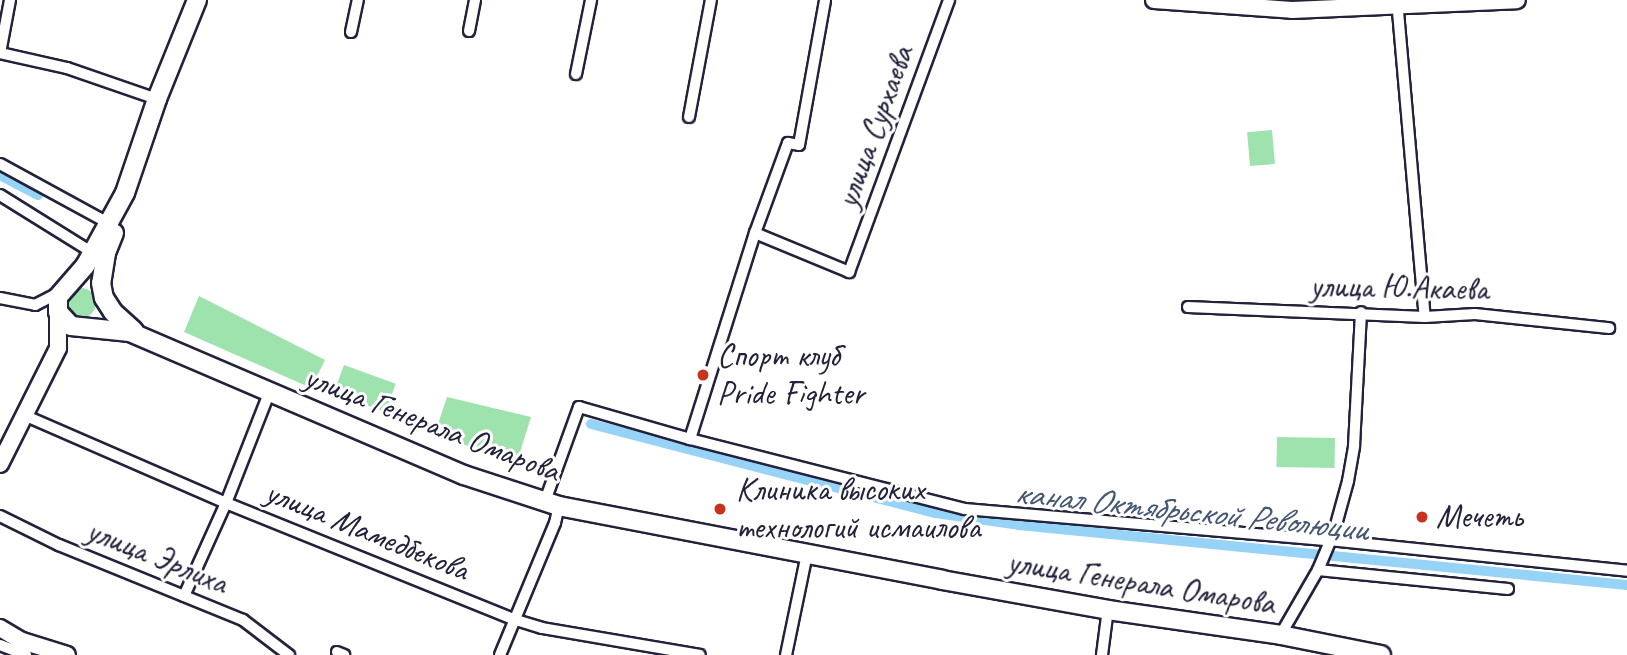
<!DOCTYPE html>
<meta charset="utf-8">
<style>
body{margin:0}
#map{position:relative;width:1627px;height:655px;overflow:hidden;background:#fff;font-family:Caveat,sans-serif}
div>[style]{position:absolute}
.green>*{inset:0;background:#9ee2ad;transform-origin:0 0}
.round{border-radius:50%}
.canal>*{height:10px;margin:-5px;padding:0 5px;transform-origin:5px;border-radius:5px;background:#96d3f7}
.roads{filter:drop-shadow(2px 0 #22223b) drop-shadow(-2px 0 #22223b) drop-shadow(0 2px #22223b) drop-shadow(0 -2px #22223b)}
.street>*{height:10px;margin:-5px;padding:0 5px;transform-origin:5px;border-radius:5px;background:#fff}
.secondary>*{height:16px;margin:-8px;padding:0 8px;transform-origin:8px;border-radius:8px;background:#fff}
.primary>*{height:18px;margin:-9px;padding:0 9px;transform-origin:9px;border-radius:9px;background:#fff}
.dots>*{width:19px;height:19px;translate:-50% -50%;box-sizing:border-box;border:4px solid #fff;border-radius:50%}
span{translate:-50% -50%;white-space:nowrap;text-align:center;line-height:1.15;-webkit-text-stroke:6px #fff;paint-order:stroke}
.street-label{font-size:33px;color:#22223b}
.poi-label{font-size:33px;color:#22223b}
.left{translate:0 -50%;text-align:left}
.water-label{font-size:35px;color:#455773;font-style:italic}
</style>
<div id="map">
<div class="green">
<i style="left:1272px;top:130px;width:34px;height:25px;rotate:85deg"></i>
<i class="round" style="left:66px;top:288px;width:30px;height:30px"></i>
<i style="clip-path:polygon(199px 296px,325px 360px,311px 388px,184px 332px)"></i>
<i style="left:344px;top:365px;width:55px;height:30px;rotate:20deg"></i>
<i style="clip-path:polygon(447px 397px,531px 417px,516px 465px,435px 433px)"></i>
<i style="left:1277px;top:437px;width:58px;height:30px;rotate:1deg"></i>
</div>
<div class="canal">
<i style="left:0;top:175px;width:43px;rotate:27.8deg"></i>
<i style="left:591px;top:424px;width:356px;rotate:14.5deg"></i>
<i style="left:936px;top:513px;width:84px;rotate:8.2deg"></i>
<i style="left:1019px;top:525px;width:611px;rotate:5.64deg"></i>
</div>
<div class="roads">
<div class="street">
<i style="left:1397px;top:0;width:318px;rotate:85deg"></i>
<i style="left:469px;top:31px;width:32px;rotate:-79deg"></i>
<i style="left:351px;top:32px;width:33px;rotate:-78deg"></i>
<i style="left:0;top:53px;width:69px;rotate:12.6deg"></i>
<i style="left:67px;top:68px;width:95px;rotate:19deg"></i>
<i style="left:0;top:53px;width:54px;rotate:-79.3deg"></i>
<i style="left:576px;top:74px;width:76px;rotate:-78.5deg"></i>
<i style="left:689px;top:117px;width:119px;rotate:-79.4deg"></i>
<i style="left:0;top:164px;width:123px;rotate:28.6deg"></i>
<i style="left:0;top:195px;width:110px;rotate:31.9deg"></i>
<i style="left:755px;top:233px;width:96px;rotate:-69.9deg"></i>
<i style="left:788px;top:143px;width:11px;rotate:10deg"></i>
<i style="left:799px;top:145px;width:147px;rotate:-79.8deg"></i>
<i style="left:0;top:298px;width:36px;rotate:11deg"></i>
<i style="left:35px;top:305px;width:28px;rotate:-27deg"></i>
<i style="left:1188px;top:307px;width:237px;rotate:2.4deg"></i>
<i style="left:1425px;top:317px;width:50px;rotate:-3.4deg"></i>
<i style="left:1475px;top:314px;width:135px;rotate:6deg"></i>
<i style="left:26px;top:416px;width:218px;rotate:23.5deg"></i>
<i style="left:226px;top:503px;width:313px;rotate:22deg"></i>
<i style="left:516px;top:620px;width:27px;rotate:17deg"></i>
<i style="left:542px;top:628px;width:160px;rotate:9.7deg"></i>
<i style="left:690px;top:439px;width:283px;rotate:14.3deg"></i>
<i style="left:964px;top:509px;width:366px;rotate:4.9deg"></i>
<i style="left:1329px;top:540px;width:300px;rotate:5.9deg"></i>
<i style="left:545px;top:501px;width:100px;rotate:-70.1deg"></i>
<i style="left:579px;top:407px;width:116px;rotate:16.1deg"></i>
<i style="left:690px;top:439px;width:216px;rotate:-72.5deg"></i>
<i style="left:755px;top:233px;width:102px;rotate:22.5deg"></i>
<i style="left:849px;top:272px;width:290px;rotate:-69.8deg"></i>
<i style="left:0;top:516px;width:66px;rotate:26.2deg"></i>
<i style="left:59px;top:545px;width:199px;rotate:22.2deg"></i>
<i style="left:243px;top:620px;width:58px;rotate:37.3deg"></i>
<i style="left:1318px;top:570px;width:191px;rotate:5.7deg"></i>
<i style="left:184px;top:596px;width:102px;rotate:-65.7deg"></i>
<i style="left:226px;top:503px;width:120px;rotate:-68.6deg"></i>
<i style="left:1281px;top:634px;width:74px;rotate:-60deg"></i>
<i style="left:1318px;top:570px;width:41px;rotate:-67.2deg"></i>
<i style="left:1334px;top:532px;width:53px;rotate:-74.6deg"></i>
<i style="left:1348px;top:481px;width:36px;rotate:-80deg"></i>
<i style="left:1354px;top:446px;width:134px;rotate:-87deg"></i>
<i style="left:0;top:645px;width:28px;rotate:21deg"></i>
<i style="left:337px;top:652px;width:8px;rotate:23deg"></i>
<i style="left:500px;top:655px;width:143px;rotate:-67.4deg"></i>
<i style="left:555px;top:523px;width:18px;rotate:-77deg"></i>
<i style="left:786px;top:655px;width:103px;rotate:-78.3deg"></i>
<i style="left:1102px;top:655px;width:46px;rotate:-82.6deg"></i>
</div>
<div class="secondary">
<i style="left:1154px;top:0;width:138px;rotate:4.1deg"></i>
<i style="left:1292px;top:10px;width:225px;rotate:-2.5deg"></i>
<i style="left:0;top:464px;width:130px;rotate:-63.4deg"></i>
<i style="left:58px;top:348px;width:36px;rotate:-90deg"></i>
<i style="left:0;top:628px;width:26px;rotate:31deg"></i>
<i style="left:22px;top:641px;width:47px;rotate:17.3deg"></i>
</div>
<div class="primary">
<i style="left:197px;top:0;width:107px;rotate:112deg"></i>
<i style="left:157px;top:99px;width:99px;rotate:108.8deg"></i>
<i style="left:125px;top:193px;width:83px;rotate:118.7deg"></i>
<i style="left:85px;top:266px;width:41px;rotate:131.1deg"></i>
<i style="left:58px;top:297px;width:15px;rotate:90deg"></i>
<i style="left:58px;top:312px;width:19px;rotate:47deg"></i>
<i style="left:71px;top:326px;width:59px;rotate:5.8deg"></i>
<i style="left:130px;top:332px;width:363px;rotate:23.2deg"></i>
<i style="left:464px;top:475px;width:100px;rotate:18.1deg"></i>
<i style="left:559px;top:506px;width:390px;rotate:10.9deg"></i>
<i style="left:942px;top:580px;width:169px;rotate:10.2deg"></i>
<i style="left:1108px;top:610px;width:175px;rotate:8.2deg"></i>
<i style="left:1281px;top:635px;width:102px;rotate:11.3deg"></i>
<i style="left:114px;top:233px;width:22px;rotate:112deg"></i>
<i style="left:106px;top:253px;width:30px;rotate:99deg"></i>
<i style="left:101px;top:283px;width:15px;rotate:79deg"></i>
<i style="left:104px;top:298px;width:17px;rotate:57deg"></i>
<i style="left:113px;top:312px;width:28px;rotate:42deg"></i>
</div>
</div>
<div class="dots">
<i style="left:703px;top:375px;background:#c8321e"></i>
<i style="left:720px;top:509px;background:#c8321e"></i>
<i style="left:1422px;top:517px;background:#c8321e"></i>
</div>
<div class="street-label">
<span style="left:875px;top:127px;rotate:-70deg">улица Сурхаева</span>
<span style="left:1399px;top:288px;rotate:1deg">улица Ю.Акаева</span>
<span style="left:432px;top:424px;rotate:21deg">улица Генерала Омарова</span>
<span style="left:367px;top:531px;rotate:22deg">улица Мамедбекова</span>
<span style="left:157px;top:557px;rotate:22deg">улица Эрлиха</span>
<span style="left:1141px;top:583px;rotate:9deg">улица Генерала Омарова</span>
</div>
<div class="poi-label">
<span class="left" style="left:717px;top:375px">Спорт клуб<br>Pride Fighter</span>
<span class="left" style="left:736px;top:509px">Клиника высоких<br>технологий исмаилова</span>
<span class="left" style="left:1436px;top:517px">Мечеть</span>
</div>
<div class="water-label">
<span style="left:1191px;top:511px;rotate:6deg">канал Октябрьской Революции</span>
</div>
</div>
